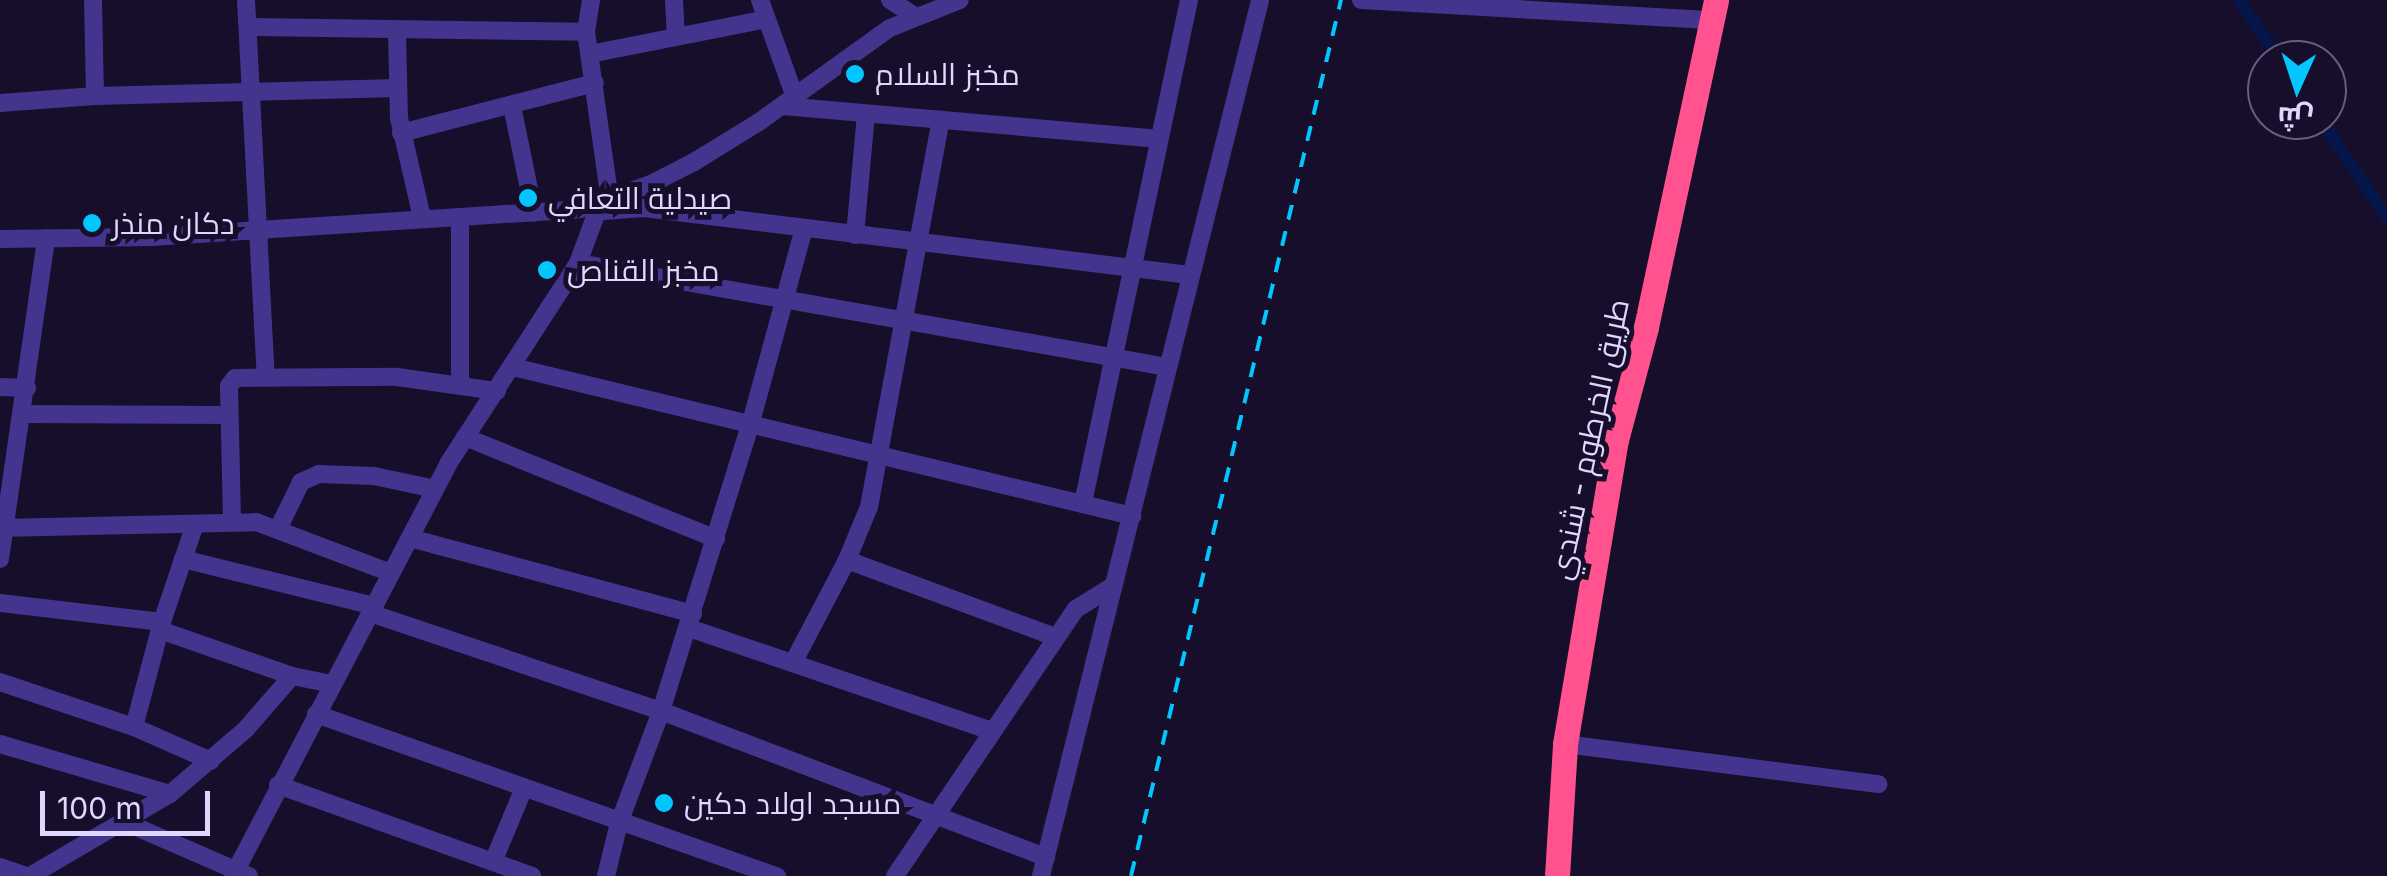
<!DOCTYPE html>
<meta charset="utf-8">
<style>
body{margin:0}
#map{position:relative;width:2387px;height:876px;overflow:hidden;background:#160e2a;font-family:Inter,Cairo,sans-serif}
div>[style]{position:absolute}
.canal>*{height:12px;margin:-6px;padding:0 6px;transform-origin:6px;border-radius:6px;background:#05164b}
.minor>*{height:18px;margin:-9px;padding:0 9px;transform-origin:9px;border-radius:9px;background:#43348d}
.highway>*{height:25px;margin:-12.5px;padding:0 12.5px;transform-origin:12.5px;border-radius:12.5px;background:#ff528e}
.rail>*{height:4px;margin-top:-2px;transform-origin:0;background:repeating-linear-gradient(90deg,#03c5ff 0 15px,transparent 0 27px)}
.dots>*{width:28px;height:28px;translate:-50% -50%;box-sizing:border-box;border:5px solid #160e2a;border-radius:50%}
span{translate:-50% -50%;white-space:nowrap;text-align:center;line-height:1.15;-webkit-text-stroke:10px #160e2a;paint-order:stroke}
.poi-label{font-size:30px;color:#e0d7ff}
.left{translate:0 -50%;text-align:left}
.street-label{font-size:30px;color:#e0d7ff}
.north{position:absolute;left:2247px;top:40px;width:100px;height:100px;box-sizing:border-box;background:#160e2a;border:2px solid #675e7f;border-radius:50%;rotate:183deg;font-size:28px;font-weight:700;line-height:40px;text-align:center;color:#e0d7ff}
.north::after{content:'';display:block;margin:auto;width:35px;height:45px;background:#03c5ff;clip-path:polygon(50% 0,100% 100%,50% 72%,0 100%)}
.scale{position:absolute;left:40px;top:791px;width:170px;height:45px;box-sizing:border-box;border:5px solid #e0d7ff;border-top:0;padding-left:12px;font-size:30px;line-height:35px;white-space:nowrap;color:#e0d7ff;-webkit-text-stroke:8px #160e2a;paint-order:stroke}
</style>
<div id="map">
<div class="canal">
<i style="left:2239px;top:0;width:73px;rotate:55.7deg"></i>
<i style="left:2321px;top:120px;width:118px;rotate:56deg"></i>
</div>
<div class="minor">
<i style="left:93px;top:0;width:96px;rotate:88.8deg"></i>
<i style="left:246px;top:0;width:378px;rotate:87deg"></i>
<i style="left:591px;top:0;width:32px;rotate:99deg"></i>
<i style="left:586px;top:32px;width:171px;rotate:81.9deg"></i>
<i style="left:674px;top:0;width:36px;rotate:87deg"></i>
<i style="left:760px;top:0;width:103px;rotate:70.2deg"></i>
<i style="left:890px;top:0;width:30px;rotate:33deg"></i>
<i style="left:1361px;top:0;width:352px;rotate:3.3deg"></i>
<i style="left:248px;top:27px;width:338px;rotate:0.8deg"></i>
<i style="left:397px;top:31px;width:87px;rotate:88.7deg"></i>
<i style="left:399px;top:118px;width:103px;rotate:77deg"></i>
<i style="left:590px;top:54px;width:179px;rotate:-11.2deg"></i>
<i style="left:0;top:103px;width:95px;rotate:-4.2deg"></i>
<i style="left:95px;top:96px;width:303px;rotate:-1.5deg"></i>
<i style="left:512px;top:106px;width:109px;rotate:78.4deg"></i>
<i style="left:783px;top:106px;width:375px;rotate:5deg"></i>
<i style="left:401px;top:133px;width:200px;rotate:-14.5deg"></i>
<i style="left:603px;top:211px;width:41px;rotate:-4.2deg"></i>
<i style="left:644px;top:208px;width:550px;rotate:7deg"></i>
<i style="left:460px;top:217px;width:166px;rotate:90deg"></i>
<i style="left:855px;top:235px;width:121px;rotate:-84.8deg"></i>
<i style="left:0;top:239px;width:151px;rotate:-0.8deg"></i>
<i style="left:151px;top:237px;width:430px;rotate:-3.7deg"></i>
<i style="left:580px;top:209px;width:75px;rotate:-19.4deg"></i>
<i style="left:651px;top:184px;width:48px;rotate:-27.1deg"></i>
<i style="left:694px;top:162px;width:76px;rotate:-31.6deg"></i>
<i style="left:759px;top:122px;width:161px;rotate:-35.7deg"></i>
<i style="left:890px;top:28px;width:75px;rotate:-21.8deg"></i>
<i style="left:578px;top:263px;width:599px;rotate:10deg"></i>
<i style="left:513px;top:367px;width:637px;rotate:13.53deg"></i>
<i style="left:0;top:387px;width:27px;rotate:2deg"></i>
<i style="left:24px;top:414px;width:204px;rotate:0.3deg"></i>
<i style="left:465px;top:437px;width:271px;rotate:22.1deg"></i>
<i style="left:1083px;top:503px;width:514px;rotate:-78.1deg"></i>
<i style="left:232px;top:520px;width:134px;rotate:-91.3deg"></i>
<i style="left:229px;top:386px;width:10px;rotate:-53deg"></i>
<i style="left:235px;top:378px;width:162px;rotate:-0.4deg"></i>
<i style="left:397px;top:377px;width:101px;rotate:8deg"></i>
<i style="left:279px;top:527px;width:50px;rotate:-63.9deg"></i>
<i style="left:301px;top:482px;width:20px;rotate:-24deg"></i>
<i style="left:319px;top:474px;width:55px;rotate:2.1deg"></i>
<i style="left:374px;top:476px;width:62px;rotate:12deg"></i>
<i style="left:0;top:528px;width:256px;rotate:-1.3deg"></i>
<i style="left:256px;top:522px;width:144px;rotate:20.7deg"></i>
<i style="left:410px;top:538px;width:293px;rotate:15deg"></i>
<i style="left:0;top:559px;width:324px;rotate:-81.8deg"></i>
<i style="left:183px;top:559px;width:197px;rotate:13.8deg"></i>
<i style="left:847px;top:560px;width:222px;rotate:20.3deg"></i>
<i style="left:0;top:603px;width:163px;rotate:6.7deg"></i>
<i style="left:370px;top:613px;width:307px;rotate:18.6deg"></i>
<i style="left:661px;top:711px;width:412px;rotate:20.8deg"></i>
<i style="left:689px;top:628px;width:320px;rotate:18.8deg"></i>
<i style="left:160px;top:630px;width:140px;rotate:19.2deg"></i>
<i style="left:292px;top:676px;width:41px;rotate:11.3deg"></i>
<i style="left:793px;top:663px;width:116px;rotate:-62.3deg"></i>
<i style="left:847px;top:560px;width:57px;rotate:-67.5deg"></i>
<i style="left:869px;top:507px;width:394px;rotate:-79.5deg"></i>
<i style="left:0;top:682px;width:141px;rotate:18.6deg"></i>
<i style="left:134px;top:727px;width:84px;rotate:23.8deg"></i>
<i style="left:316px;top:714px;width:489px;rotate:19.4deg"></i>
<i style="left:134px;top:727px;width:109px;rotate:-75.1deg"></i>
<i style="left:162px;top:622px;width:103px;rotate:-71.4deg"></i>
<i style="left:0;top:744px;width:177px;rotate:16.4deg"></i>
<i style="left:1565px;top:744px;width:316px;rotate:7.3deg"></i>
<i style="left:278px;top:785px;width:270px;rotate:19.7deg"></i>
<i style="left:127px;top:823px;width:133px;rotate:23.5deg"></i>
<i style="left:493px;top:862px;width:80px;rotate:-67.3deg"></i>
<i style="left:0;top:867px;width:28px;rotate:19deg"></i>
<i style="left:30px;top:876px;width:162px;rotate:-30.4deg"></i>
<i style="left:170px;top:794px;width:100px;rotate:-40.5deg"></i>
<i style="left:246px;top:729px;width:70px;rotate:-49deg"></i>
<i style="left:233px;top:876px;width:465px;rotate:-62.4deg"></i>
<i style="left:448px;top:464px;width:239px;rotate:-57.1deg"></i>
<i style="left:578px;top:263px;width:63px;rotate:-69.6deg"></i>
<i style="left:606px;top:876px;width:55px;rotate:-76.2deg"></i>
<i style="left:619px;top:823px;width:120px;rotate:-69.4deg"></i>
<i style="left:661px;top:711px;width:303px;rotate:-72.7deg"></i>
<i style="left:751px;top:422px;width:201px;rotate:-74.7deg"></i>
<i style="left:895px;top:876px;width:323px;rotate:-55.9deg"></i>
<i style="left:1076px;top:609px;width:44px;rotate:-31.9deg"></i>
<i style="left:1041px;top:876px;width:903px;rotate:-75.96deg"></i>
</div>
<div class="highway">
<i style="left:1557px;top:876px;width:132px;rotate:-86.5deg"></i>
<i style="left:1565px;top:744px;width:308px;rotate:-80.5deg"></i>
<i style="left:1616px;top:440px;width:117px;rotate:-75.1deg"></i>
<i style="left:1646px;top:327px;width:334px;rotate:-77.9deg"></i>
</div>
<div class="rail">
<i style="left:1131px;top:876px;width:901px;rotate:-76.52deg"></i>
</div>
<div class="dots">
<i style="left:855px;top:74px;background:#03c5ff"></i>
<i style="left:528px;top:198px;background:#03c5ff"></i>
<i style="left:92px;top:223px;background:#03c5ff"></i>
<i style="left:547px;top:270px;background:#03c5ff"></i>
<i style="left:664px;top:803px;background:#03c5ff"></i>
</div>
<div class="poi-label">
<span class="left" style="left:875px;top:74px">مخبز السلام</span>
<span class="left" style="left:548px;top:198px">صيدلية التعافي</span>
<span class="left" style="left:112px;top:223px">دكان منذر</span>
<span class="left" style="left:567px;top:270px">مخبز القناص</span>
<span class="left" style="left:684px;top:803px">مسجد اولاد دكين</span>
</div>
<div class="street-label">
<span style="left:1589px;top:439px;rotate:-78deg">طريق الخرطوم - شندي</span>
</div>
<div class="north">ش</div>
<div class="scale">100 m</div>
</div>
